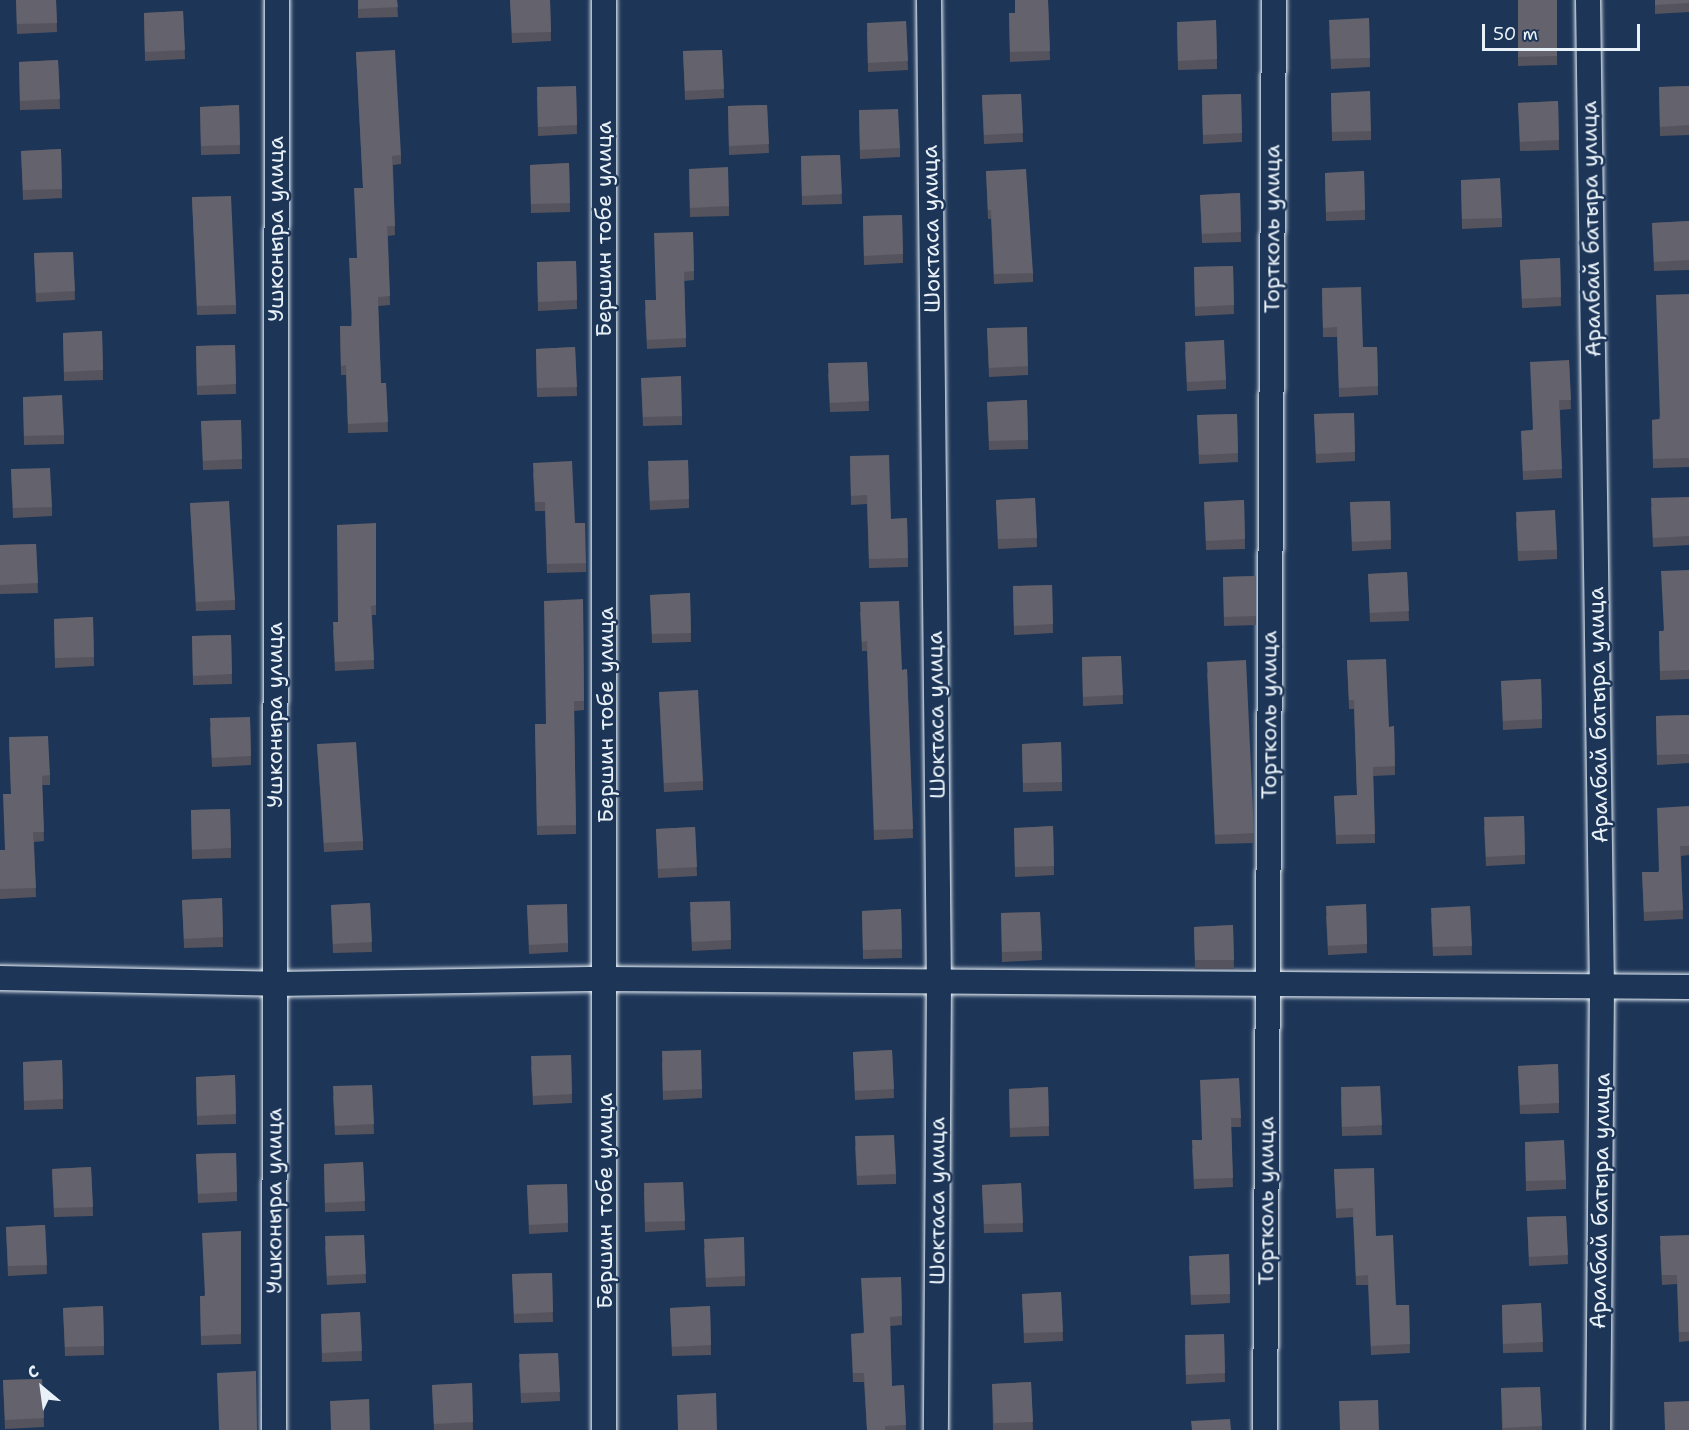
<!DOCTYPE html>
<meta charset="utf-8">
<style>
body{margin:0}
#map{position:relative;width:1689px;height:1430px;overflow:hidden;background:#1d3557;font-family:"Shantell Sans",sans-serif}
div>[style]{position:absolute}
.roads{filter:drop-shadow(0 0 2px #e8f1f8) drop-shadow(0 0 2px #e8f1f8)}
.minor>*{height:24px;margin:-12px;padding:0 12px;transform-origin:12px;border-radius:12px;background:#1d3557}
.wall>*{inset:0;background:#55545e}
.building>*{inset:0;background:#63626d}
span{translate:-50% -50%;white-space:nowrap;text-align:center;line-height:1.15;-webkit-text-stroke:5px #1d3557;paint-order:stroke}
.street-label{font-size:22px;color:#e8f1f8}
.north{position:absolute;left:12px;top:1358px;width:60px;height:60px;-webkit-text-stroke:4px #1d3557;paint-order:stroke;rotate:331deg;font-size:16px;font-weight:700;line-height:24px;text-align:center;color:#e8f1f8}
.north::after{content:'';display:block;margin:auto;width:21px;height:27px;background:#e8f1f8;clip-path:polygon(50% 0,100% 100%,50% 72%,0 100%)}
.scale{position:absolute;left:1482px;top:24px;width:158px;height:27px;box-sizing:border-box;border:3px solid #e8f1f8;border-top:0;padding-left:8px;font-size:18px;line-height:21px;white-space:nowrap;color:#e8f1f8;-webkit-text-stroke:4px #1d3557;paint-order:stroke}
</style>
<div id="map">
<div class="roads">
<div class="minor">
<i style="left:929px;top:0;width:981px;rotate:89.42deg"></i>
<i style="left:939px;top:981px;width:449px;rotate:90.4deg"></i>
<i style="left:1588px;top:0;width:987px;rotate:89.19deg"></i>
<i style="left:1602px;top:987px;width:443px;rotate:90.5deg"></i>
<i style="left:0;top:978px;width:275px;rotate:1.2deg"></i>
<i style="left:275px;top:984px;width:331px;rotate:-0.9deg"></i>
<i style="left:606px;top:979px;width:1083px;rotate:0.42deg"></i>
<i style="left:274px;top:1430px;width:1430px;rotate:-89.88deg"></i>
<i style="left:604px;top:1430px;width:1430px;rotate:-90deg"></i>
<i style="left:1265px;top:1430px;width:1430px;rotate:-89.64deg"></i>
</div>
</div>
<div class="wall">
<i style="clip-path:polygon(16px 0,56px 0,57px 32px,17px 34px)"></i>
<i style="clip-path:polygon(358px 0,397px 0,398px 17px,358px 18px)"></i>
<i style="clip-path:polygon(510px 0,550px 0,551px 41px,512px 43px)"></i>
<i style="clip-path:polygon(1048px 0,1050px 60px,1010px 62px,1009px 13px,1015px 13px)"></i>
<i style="clip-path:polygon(1518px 0,1557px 0,1557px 65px,1518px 66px)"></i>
<i style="clip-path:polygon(1655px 0,1689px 0,1689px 12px,1655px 14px)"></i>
<i style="clip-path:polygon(183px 11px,185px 59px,145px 61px,144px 13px)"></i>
<i style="clip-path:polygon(1369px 18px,1370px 67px,1331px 69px,1329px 29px)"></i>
<i style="clip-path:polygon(1216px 20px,1217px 69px,1178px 70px,1177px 31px)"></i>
<i style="clip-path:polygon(906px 21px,908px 70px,868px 72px,867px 32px)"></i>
<i style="clip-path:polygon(722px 50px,724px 98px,685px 100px,683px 51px)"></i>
<i style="clip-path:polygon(356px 52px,401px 155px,401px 164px,393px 165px,395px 235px,388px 236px,390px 305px,378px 306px,381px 383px,386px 383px,388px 432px,348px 433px,346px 375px,341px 375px,340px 326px,351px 326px,363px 188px)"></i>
<i style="clip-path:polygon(58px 60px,60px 109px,20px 110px,19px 62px)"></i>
<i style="clip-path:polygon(576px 86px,577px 134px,538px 136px,537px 96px)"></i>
<i style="clip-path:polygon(1689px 86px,1689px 135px,1660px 136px,1659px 87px)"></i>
<i style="clip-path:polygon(1331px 93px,1371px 131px,1371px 140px,1332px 141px)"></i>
<i style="clip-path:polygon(1021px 94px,1023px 142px,984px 144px,982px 95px)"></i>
<i style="clip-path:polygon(1241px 94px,1242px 142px,1203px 144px,1202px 95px)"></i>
<i style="clip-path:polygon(1558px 101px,1559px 150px,1520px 151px,1518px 103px)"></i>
<i style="clip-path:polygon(239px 105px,240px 154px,201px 155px,200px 107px)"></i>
<i style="clip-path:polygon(767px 105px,769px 153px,729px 155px,728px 106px)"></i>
<i style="clip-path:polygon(859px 110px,900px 148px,900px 157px,860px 159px)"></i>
<i style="clip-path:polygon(61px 149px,62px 198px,23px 200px,21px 151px)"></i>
<i style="clip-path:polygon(840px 155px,842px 204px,802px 205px,801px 156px)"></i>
<i style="clip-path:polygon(569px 163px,570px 212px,531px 213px,530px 165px)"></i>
<i style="clip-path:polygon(689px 169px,729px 206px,729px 216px,690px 217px)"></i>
<i style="clip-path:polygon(986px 171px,1033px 273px,1033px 282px,994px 284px,991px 219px,988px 219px)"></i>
<i style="clip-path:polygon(1364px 171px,1365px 220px,1326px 221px,1325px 173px)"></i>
<i style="clip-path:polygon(1461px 180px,1502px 218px,1502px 227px,1462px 229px)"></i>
<i style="clip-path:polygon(1240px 193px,1241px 242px,1202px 243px,1200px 195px)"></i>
<i style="clip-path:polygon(192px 197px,236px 305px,236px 314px,197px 315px)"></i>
<i style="clip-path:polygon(902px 215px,903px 263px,864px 265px,863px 216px)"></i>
<i style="clip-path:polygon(1689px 221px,1689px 270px,1654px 271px,1652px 223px)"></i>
<i style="clip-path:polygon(693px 232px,694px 280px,684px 281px,686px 347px,647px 349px,645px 310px,656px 300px)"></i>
<i style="clip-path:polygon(73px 252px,75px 300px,36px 302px,34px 253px)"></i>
<i style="clip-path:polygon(1560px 258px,1561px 306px,1522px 308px,1520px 260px)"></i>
<i style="clip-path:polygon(576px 261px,577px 309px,538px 311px,537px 262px)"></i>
<i style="clip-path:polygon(1233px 266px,1234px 314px,1195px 316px,1194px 267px)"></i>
<i style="clip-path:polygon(1322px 288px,1363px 347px,1377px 347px,1378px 395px,1339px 397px,1337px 337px,1323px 337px)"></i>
<i style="clip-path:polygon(1689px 294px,1689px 467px,1653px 468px,1652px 420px,1659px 419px)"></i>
<i style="clip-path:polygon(987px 328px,1028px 366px,1028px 375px,989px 377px)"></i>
<i style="clip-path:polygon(102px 331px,103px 380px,64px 381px,63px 333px)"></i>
<i style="clip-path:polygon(235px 345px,236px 394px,197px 395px,196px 346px)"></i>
<i style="clip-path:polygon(575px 347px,577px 396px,537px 397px,536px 349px)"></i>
<i style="clip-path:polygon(1185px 351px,1226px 380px,1226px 389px,1187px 391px)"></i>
<i style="clip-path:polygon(1569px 360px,1571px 409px,1560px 410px,1562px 478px,1523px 480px,1521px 431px,1532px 430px)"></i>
<i style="clip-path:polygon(867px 362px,869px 411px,830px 412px,828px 373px)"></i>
<i style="clip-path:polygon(641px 378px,682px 416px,682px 425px,643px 426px)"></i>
<i style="clip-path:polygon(23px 397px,64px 435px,64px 444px,24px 445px)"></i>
<i style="clip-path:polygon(1027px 400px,1028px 449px,989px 450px,987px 402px)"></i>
<i style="clip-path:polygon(1354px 413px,1355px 461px,1316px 463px,1314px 414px)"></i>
<i style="clip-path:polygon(1237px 414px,1238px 462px,1199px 464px,1197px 415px)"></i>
<i style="clip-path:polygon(241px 420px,242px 469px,203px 470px,201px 421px)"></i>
<i style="clip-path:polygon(850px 456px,891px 519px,907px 518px,908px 567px,869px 568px,867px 504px,851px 505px)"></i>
<i style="clip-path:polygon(688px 460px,689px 508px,650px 510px,648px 471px)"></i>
<i style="clip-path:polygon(11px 469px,52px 507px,52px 516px,13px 518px)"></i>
<i style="clip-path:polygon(533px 472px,586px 563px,586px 572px,547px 573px,545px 511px,535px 511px)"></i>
<i style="clip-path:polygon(1689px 497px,1689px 545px,1653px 547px,1651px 507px)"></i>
<i style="clip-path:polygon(1035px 498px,1037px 547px,998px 549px,996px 500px)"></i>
<i style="clip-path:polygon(1244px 500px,1245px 549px,1206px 550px,1204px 502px)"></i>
<i style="clip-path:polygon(1390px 501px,1391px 549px,1352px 551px,1350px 502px)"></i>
<i style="clip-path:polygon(190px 503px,235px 600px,235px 610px,196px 611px)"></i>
<i style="clip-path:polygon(1516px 521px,1557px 550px,1557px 559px,1518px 561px)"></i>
<i style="clip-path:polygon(376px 523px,376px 615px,372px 615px,374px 669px,335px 671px,333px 631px,338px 622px)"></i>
<i style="clip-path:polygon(36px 544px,38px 593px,0 594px,0 545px)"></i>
<i style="clip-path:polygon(1689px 570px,1689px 679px,1660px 680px,1659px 631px,1663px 631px)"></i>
<i style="clip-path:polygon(1407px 572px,1409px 621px,1370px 622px,1368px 574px)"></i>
<i style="clip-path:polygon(1256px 576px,1256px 625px,1224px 626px,1223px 577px)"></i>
<i style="clip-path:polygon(1052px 585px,1053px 633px,1014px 635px,1013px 586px)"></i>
<i style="clip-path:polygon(690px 593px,691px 642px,652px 643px,650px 595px)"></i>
<i style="clip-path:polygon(583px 599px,584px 710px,574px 711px,576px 834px,537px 835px,535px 724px,546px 724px)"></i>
<i style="clip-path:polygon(860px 611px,902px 670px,907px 669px,913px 838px,874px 840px,867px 651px,862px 651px)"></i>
<i style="clip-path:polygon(93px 617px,94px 666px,55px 668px,54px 619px)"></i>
<i style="clip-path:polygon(231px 635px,232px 684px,193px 685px,192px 636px)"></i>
<i style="clip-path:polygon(1121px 656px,1123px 704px,1083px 706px,1082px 657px)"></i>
<i style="clip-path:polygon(1347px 660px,1389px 727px,1394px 726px,1395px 775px,1373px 776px,1375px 843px,1336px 844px,1334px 796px,1357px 795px,1354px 709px,1349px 709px)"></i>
<i style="clip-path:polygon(1207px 671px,1254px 833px,1254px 843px,1215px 844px)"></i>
<i style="clip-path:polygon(1541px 679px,1542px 728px,1503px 730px,1501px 681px)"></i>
<i style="clip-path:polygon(659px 692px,703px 781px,703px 790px,664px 792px)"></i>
<i style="clip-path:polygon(1689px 715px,1689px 763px,1657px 765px,1656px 716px)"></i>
<i style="clip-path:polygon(250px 717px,251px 765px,212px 767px,210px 727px)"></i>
<i style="clip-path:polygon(9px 737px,50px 775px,50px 785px,42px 785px,44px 841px,34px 842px,36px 897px,0 899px,0 850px,5px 850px,11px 794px)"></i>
<i style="clip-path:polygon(1061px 742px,1062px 791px,1023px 792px,1022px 744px)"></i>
<i style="clip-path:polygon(317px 744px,363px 841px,363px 850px,324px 852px)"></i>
<i style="clip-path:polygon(1689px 806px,1689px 855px,1681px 856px,1683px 919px,1644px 921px,1642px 872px,1658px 872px)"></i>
<i style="clip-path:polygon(230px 809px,231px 858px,192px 859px,191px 810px)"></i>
<i style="clip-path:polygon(1524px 816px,1525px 864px,1486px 866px,1484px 826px)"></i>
<i style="clip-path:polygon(1053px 826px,1054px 875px,1015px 877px,1014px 828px)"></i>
<i style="clip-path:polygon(695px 827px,697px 876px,658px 878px,656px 829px)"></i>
<i style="clip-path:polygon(222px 898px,223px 947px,184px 948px,182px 900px)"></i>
<i style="clip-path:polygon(730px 901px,731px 949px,692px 951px,690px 912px)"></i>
<i style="clip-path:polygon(370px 903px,372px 952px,333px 953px,331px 905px)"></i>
<i style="clip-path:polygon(1366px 904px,1367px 953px,1328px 955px,1326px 916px)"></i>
<i style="clip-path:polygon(527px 905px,568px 943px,568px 952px,529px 954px)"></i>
<i style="clip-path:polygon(1470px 906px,1472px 955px,1433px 956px,1431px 917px)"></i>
<i style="clip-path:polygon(901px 909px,902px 958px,863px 959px,862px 911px)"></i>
<i style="clip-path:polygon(1040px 912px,1042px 960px,1002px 962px,1001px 913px)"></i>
<i style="clip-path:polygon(1233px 925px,1234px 969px,1195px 969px,1194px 927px)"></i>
<i style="clip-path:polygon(892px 1050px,894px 1098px,855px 1100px,853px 1052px)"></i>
<i style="clip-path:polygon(571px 1055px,572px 1103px,533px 1105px,531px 1066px)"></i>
<i style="clip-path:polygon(62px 1060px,63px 1109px,24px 1110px,23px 1062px)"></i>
<i style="clip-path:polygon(662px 1061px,702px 1089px,702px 1098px,663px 1100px)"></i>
<i style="clip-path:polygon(1558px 1064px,1559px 1113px,1520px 1114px,1518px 1066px)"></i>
<i style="clip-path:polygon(235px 1075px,236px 1124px,197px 1125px,196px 1077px)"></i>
<i style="clip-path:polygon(1239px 1078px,1241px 1127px,1231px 1127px,1233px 1187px,1194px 1189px,1192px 1149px,1202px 1140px)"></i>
<i style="clip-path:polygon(372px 1085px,374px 1134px,335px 1135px,333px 1096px)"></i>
<i style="clip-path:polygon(1380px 1086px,1382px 1135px,1342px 1136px,1341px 1097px)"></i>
<i style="clip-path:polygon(1048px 1087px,1049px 1136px,1010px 1137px,1009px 1089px)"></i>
<i style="clip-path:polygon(1525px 1142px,1566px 1180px,1566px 1189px,1526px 1191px)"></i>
<i style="clip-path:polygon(855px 1146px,896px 1174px,896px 1184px,857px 1185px)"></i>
<i style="clip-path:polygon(236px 1153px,237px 1201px,198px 1203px,196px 1154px)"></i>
<i style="clip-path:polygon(363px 1162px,365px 1211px,325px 1212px,324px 1164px)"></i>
<i style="clip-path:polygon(91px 1167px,93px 1216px,54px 1217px,52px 1169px)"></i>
<i style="clip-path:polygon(1334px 1169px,1376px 1236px,1396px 1305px,1409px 1305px,1410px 1353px,1371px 1355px,1368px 1285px,1356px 1285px,1353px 1217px,1336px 1218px)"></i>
<i style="clip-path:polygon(683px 1182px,685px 1230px,645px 1232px,644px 1192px)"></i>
<i style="clip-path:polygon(1021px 1183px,1023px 1232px,984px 1233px,982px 1185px)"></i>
<i style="clip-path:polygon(567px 1184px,568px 1232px,529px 1234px,527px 1185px)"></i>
<i style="clip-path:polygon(1566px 1216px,1568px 1264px,1529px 1266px,1527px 1217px)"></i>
<i style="clip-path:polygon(45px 1225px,47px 1274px,8px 1276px,6px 1227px)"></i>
<i style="clip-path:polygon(241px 1231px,241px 1344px,201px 1345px,200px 1296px,204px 1296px)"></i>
<i style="clip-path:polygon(364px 1235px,366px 1283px,327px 1285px,325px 1246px)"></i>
<i style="clip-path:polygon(1689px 1235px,1689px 1341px,1679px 1342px,1677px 1284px,1662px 1285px,1660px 1245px)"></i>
<i style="clip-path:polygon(704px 1248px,745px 1276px,745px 1286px,706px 1287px)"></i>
<i style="clip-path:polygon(1229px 1254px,1230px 1303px,1191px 1305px,1189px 1265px)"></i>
<i style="clip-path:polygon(552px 1273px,553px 1322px,514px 1323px,512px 1274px)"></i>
<i style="clip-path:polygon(901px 1277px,902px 1325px,890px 1326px,892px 1386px,904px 1385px,906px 1430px,867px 1430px,864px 1382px,853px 1382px,851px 1334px,863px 1333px)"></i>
<i style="clip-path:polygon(1061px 1292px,1063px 1341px,1024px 1343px,1022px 1294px)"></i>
<i style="clip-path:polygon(1541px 1303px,1543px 1352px,1503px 1353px,1502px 1305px)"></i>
<i style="clip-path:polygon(103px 1306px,104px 1355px,65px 1356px,63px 1308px)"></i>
<i style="clip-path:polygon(710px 1306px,711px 1355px,672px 1356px,670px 1308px)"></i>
<i style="clip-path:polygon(360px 1312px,362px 1361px,322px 1362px,321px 1314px)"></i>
<i style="clip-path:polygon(1224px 1334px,1225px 1382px,1186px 1384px,1185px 1344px)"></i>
<i style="clip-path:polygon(558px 1353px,560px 1401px,521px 1403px,519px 1363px)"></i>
<i style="clip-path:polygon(42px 1379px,44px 1427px,5px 1429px,3px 1380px)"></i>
<i style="clip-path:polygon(1031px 1382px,1033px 1430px,993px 1430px,992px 1384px)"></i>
<i style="clip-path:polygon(472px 1383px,473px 1430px,434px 1430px,432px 1385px)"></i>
<i style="clip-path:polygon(1540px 1387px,1542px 1430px,1502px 1430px,1501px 1388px)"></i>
</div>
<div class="building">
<i style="clip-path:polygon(16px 0,56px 0,57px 23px,17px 24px)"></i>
<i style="clip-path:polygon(358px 0,397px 0,398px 7px,358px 9px)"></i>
<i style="clip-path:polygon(510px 0,550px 0,551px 32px,512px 33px)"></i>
<i style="clip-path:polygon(1015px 0,1048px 0,1050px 51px,1010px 52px,1009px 13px,1015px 13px)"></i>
<i style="clip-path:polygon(1518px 0,1557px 0,1557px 56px,1518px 57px)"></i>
<i style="clip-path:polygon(1655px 0,1689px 0,1689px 3px,1655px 5px)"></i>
<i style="clip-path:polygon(183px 11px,185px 50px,145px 52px,144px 13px)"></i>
<i style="clip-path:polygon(1369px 18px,1370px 58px,1331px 59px,1329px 20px)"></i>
<i style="clip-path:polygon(1216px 20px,1217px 59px,1178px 61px,1177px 22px)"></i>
<i style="clip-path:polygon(906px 21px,908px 61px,868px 63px,867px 23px)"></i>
<i style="clip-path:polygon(395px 50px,401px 155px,392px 156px,395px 226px,387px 226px,390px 296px,378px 297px,381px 383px,386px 383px,388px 422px,348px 424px,346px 365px,341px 366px,340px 326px,352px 326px,349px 258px,357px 258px,354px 188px,363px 188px,356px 52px)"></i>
<i style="clip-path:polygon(722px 50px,724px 89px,685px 91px,683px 51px)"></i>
<i style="clip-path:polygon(58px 60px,60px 99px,20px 101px,19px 62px)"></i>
<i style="clip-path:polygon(576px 86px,577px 125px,538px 127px,537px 87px)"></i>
<i style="clip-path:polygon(1689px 86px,1689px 125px,1660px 127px,1659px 87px)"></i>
<i style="clip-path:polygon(1370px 91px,1371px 131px,1332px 132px,1331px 93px)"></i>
<i style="clip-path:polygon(1021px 94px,1023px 133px,984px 135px,982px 95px)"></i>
<i style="clip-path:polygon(1241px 94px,1242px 133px,1203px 135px,1202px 95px)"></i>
<i style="clip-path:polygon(1558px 101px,1559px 140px,1520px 142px,1518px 103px)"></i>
<i style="clip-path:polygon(239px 105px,240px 145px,201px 146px,200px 107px)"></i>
<i style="clip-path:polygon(767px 105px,769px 144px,729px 146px,728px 106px)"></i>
<i style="clip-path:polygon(898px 109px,900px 148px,860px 150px,859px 110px)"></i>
<i style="clip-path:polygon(61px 149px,62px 189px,23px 190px,21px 151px)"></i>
<i style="clip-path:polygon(840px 155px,842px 194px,802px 196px,801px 156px)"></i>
<i style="clip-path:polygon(569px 163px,570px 203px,531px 204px,530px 165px)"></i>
<i style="clip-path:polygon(728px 167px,729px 206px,690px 208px,689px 169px)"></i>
<i style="clip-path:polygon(1026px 169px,1033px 273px,994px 274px,991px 210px,988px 210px,986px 171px)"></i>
<i style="clip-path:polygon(1364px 171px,1365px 210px,1326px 212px,1325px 173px)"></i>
<i style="clip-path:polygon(1500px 178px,1502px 218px,1462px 219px,1461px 180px)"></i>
<i style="clip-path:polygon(1240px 193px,1241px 232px,1202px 234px,1200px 195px)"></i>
<i style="clip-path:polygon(231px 196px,236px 305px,197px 306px,192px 197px)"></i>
<i style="clip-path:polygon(902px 215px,903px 254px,864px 256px,863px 216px)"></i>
<i style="clip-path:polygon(1689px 221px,1689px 260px,1654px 262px,1652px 223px)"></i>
<i style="clip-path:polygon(693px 232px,694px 271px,684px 272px,686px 338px,647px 340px,645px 300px,656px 300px,654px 233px)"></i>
<i style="clip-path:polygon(73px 252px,75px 291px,36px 293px,34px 253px)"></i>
<i style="clip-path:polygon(1560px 258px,1561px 297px,1522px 299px,1520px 260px)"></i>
<i style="clip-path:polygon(576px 261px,577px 300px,538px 302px,537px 262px)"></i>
<i style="clip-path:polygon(1233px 266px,1234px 305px,1195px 307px,1194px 267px)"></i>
<i style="clip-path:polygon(1361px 287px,1363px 347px,1377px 347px,1378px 386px,1339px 388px,1337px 327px,1323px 328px,1322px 288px)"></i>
<i style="clip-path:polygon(1689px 294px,1689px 458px,1653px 459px,1652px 420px,1660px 419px,1656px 295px)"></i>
<i style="clip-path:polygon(1027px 327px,1028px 366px,989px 368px,987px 328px)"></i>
<i style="clip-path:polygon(102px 331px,103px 370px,64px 372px,63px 333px)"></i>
<i style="clip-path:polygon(1224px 340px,1226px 380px,1187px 382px,1185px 342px)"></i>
<i style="clip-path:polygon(235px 345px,236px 384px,197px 386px,196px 346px)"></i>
<i style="clip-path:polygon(575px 347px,577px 387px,537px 388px,536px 349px)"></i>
<i style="clip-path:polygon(1569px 360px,1571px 400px,1559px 400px,1562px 469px,1523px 471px,1521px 431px,1533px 430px,1530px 362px)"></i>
<i style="clip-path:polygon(867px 362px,869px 401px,830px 403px,828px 363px)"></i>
<i style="clip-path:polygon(681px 376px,682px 416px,643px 417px,641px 378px)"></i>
<i style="clip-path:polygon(62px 395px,64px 435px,24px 436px,23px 397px)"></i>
<i style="clip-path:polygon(1027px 400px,1028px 440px,989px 441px,987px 402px)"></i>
<i style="clip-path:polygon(1354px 413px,1355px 452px,1316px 454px,1314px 414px)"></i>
<i style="clip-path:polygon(1237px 414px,1238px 453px,1199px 455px,1197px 415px)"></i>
<i style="clip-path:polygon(241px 420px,242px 459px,203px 461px,201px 421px)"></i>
<i style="clip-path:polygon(889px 455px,891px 519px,907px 518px,908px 558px,869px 559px,867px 495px,851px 496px,850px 456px)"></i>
<i style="clip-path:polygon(688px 460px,689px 499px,650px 501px,648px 461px)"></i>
<i style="clip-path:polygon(572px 461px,575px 523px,585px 523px,586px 563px,547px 564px,545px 502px,535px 502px,533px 463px)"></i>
<i style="clip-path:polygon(50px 468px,52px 507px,13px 508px,11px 469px)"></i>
<i style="clip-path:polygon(1689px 497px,1689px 536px,1653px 538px,1651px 498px)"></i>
<i style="clip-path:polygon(1035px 498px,1037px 538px,998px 539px,996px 500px)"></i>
<i style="clip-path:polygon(1244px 500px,1245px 539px,1206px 541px,1204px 502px)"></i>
<i style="clip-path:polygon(229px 501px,235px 600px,196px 602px,190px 503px)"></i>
<i style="clip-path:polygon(1390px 501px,1391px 540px,1352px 542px,1350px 502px)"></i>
<i style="clip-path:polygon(1555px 510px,1557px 550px,1518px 551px,1516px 512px)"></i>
<i style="clip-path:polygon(376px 523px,376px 605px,371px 606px,374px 660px,335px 662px,333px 622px,338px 622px,337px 525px)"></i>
<i style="clip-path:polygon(36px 544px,38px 583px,0 585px,0 545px)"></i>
<i style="clip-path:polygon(1689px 570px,1689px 670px,1660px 671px,1659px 631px,1664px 631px,1661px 571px)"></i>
<i style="clip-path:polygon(1407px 572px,1409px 611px,1370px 613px,1368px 574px)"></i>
<i style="clip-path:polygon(1256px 576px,1256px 616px,1224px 617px,1223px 577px)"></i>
<i style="clip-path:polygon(1052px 585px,1053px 624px,1014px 626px,1013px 586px)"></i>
<i style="clip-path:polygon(690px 593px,691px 633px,652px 634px,650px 595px)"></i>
<i style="clip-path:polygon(583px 599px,584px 701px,574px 701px,576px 825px,537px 826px,535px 724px,546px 724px,544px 601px)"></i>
<i style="clip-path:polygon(899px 601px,902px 670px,907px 669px,913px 829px,874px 830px,867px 641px,862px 642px,860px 602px)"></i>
<i style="clip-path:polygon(93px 617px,94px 657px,55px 658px,54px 619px)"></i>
<i style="clip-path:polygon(231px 635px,232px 674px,193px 676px,192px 636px)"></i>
<i style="clip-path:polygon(1121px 656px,1123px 695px,1083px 697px,1082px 657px)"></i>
<i style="clip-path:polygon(1386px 659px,1389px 727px,1394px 726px,1395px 766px,1373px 767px,1375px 834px,1336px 835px,1334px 796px,1357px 795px,1354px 700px,1349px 700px,1347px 660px)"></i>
<i style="clip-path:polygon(1246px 660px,1254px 833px,1215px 835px,1207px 662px)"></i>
<i style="clip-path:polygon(1541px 679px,1542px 719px,1503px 721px,1501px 681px)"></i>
<i style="clip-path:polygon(698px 690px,703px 781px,664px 783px,659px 692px)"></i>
<i style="clip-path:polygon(1689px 715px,1689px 754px,1657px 755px,1656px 716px)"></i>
<i style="clip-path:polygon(250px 717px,251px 756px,212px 758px,210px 718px)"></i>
<i style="clip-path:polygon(48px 736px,50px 775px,42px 776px,44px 832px,33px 832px,36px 888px,0 889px,0 850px,5px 850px,3px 794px,11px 794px,9px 737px)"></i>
<i style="clip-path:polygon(356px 742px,363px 841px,324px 843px,317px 744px)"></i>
<i style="clip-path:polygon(1061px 742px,1062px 782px,1023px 783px,1022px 744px)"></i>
<i style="clip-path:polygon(1689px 806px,1689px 846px,1680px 846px,1683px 910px,1644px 912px,1642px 872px,1659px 872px,1657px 808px)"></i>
<i style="clip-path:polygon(230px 809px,231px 848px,192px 850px,191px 810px)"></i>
<i style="clip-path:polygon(1524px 816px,1525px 855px,1486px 857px,1484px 817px)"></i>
<i style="clip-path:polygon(1053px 826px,1054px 866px,1015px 867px,1014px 828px)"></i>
<i style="clip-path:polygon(695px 827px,697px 867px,658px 869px,656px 829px)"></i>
<i style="clip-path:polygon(222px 898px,223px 937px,184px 939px,182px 900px)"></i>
<i style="clip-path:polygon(730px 901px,731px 940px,692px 942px,690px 902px)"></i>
<i style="clip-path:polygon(370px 903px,372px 942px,333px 944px,331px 905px)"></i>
<i style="clip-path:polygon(567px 904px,568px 943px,529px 945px,527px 905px)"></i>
<i style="clip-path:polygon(1366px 904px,1367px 944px,1328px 946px,1326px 906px)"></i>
<i style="clip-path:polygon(1470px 906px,1472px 946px,1433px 947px,1431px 908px)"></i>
<i style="clip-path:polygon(901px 909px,902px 949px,863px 950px,862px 911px)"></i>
<i style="clip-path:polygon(1040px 912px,1042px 951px,1002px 952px,1001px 913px)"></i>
<i style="clip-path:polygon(1233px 925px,1234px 960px,1195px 960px,1194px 927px)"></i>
<i style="clip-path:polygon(701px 1050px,702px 1089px,663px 1091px,662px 1051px)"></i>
<i style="clip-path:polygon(892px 1050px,894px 1089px,855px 1091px,853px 1052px)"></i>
<i style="clip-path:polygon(571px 1055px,572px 1094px,533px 1096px,531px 1056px)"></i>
<i style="clip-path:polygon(62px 1060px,63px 1099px,24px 1101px,23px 1062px)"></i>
<i style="clip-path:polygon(1558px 1064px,1559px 1103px,1520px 1105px,1518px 1066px)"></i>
<i style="clip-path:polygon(235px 1075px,236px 1114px,197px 1116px,196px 1077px)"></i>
<i style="clip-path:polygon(1239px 1078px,1241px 1118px,1231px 1118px,1233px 1178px,1194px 1179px,1192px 1140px,1202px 1140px,1200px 1080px)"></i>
<i style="clip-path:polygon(372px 1085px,374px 1124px,335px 1126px,333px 1086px)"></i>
<i style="clip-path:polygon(1380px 1086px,1382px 1125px,1342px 1127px,1341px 1087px)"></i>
<i style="clip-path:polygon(1048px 1087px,1049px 1126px,1010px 1128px,1009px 1089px)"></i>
<i style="clip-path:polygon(894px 1135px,896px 1174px,857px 1176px,855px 1136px)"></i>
<i style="clip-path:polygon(1564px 1140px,1566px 1180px,1526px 1181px,1525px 1142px)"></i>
<i style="clip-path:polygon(236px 1153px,237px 1192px,198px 1194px,196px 1154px)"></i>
<i style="clip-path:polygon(363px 1162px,365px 1201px,325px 1203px,324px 1164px)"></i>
<i style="clip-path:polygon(91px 1167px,93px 1207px,54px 1208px,52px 1169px)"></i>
<i style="clip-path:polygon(1374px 1168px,1376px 1236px,1393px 1235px,1396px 1305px,1409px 1305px,1410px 1344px,1371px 1346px,1368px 1275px,1356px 1276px,1353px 1208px,1336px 1209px,1334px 1169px)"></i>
<i style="clip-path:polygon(683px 1182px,685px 1221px,645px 1222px,644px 1183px)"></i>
<i style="clip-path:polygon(1021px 1183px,1023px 1223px,984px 1224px,982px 1185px)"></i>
<i style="clip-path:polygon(567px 1184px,568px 1223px,529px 1225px,527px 1185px)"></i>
<i style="clip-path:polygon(1566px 1216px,1568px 1255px,1529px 1257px,1527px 1217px)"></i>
<i style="clip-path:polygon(45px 1225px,47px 1265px,8px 1266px,6px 1227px)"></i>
<i style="clip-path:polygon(241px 1231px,241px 1334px,201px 1336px,200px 1296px,205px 1296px,202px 1233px)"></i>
<i style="clip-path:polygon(364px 1235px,366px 1274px,327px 1276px,325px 1236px)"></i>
<i style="clip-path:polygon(1689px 1235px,1689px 1332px,1679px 1332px,1677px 1275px,1662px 1275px,1660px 1236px)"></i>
<i style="clip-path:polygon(744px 1237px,745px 1276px,706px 1278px,704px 1239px)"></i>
<i style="clip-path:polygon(1229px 1254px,1230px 1294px,1191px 1295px,1189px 1256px)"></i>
<i style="clip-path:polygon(552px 1273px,553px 1312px,514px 1314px,512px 1274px)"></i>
<i style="clip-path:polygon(901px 1277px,902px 1316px,890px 1317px,892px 1386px,904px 1385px,906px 1425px,885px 1426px,885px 1430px,867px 1430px,864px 1373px,853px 1373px,851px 1334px,864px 1333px,861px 1278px)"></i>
<i style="clip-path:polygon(1061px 1292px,1063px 1332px,1024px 1333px,1022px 1294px)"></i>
<i style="clip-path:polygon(1541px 1303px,1543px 1342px,1503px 1344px,1502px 1305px)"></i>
<i style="clip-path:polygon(103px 1306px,104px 1346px,65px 1347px,63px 1308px)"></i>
<i style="clip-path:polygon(710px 1306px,711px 1345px,672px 1347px,670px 1308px)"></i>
<i style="clip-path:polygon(360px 1312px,362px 1351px,322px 1353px,321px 1314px)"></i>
<i style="clip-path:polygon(1224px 1334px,1225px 1373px,1186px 1375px,1185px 1335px)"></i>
<i style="clip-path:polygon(558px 1353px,560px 1392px,521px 1393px,519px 1354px)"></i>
<i style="clip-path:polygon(256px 1371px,257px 1430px,219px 1430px,217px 1373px)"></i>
<i style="clip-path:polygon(42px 1379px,44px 1418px,5px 1420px,3px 1380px)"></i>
<i style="clip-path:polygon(1031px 1382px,1033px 1422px,994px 1423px,992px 1384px)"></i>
<i style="clip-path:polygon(472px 1383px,473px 1422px,434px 1424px,432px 1385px)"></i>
<i style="clip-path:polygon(1540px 1387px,1542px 1426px,1503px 1428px,1501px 1388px)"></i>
<i style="clip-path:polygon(716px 1393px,717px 1430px,678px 1430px,677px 1395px)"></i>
<i style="clip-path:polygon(369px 1399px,370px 1430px,331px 1430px,330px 1401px)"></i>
<i style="clip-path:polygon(1378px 1400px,1379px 1430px,1340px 1430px,1339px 1401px)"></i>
<i style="clip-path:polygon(1689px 1401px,1689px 1430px,1665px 1430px,1664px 1402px)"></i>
<i style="clip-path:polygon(1230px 1419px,1231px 1430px,1192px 1430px,1191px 1421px)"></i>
</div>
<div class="street-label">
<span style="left:276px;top:229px;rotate:-90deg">Ушконыра улица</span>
<span style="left:604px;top:229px;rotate:-90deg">Бершин тобе улица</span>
<span style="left:931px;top:229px;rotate:-91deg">Шоктаса улица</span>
<span style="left:1272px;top:229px;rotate:-90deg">Тортколь улица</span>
<span style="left:1591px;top:229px;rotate:-91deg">Аралбай батыра улица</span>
<span style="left:275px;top:715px;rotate:-90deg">Ушконыра улица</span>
<span style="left:606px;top:715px;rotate:-90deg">Бершин тобе улица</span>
<span style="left:936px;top:715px;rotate:-91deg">Шоктаса улица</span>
<span style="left:1269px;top:715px;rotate:-90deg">Тортколь улица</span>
<span style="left:1598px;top:715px;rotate:-91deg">Аралбай батыра улица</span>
<span style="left:274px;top:1201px;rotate:-90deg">Ушконыра улица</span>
<span style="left:605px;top:1201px;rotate:-90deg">Бершин тобе улица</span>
<span style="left:937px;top:1201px;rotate:-90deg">Шоктаса улица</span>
<span style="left:1266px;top:1201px;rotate:-90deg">Тортколь улица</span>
<span style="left:1600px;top:1201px;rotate:-89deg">Аралбай батыра улица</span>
</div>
<div class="north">С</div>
<div class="scale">50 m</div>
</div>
